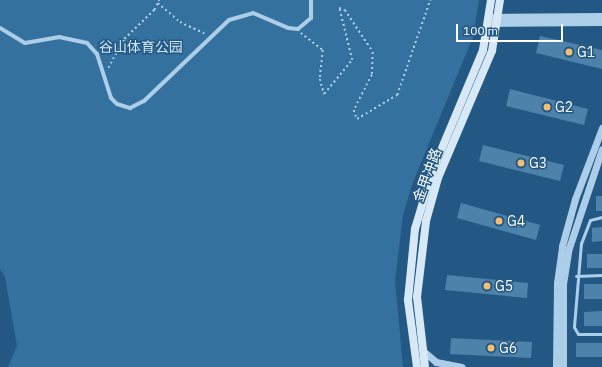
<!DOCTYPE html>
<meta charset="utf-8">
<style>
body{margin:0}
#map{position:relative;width:602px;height:367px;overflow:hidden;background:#245884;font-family:"IBM Plex Sans","Noto Sans SC",sans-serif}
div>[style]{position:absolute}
.green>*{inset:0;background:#35719f}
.building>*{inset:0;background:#4d82ab}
.path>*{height:1.5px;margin-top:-0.75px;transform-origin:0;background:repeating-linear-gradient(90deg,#adcee8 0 2px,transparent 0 5px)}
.service>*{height:3px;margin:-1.5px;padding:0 1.5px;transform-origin:1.5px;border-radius:1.5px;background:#adcee8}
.minor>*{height:4px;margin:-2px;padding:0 2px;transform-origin:2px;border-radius:2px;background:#adcee8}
.tertiary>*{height:7px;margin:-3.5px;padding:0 3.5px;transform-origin:3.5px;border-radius:3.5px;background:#adcee8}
.secondary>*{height:8px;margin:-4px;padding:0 4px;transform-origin:4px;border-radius:4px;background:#d7e8f7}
.dots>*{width:11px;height:11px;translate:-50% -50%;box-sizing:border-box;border:2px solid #245884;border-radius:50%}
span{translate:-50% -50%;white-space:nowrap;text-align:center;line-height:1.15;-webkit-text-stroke:3px #245884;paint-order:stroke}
.park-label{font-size:14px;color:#d1e6f6}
.poi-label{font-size:14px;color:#fff}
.left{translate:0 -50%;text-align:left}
.street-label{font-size:14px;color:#fff}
.scale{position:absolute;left:456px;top:24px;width:107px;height:18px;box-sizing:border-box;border:2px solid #fff;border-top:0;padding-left:5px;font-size:12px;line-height:14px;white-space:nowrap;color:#fff;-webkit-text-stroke:3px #245884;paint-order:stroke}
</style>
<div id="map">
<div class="green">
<i style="clip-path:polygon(0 0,479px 0,473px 37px,413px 182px,403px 215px,395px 281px,403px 367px,8px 367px,17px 346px,5px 277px,0 269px)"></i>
</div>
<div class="building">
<i style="clip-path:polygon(540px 36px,602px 50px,602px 69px,536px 53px)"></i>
<i style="clip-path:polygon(510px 89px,588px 109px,584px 125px,506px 106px)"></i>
<i style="clip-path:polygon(483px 145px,564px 165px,560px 181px,479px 161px)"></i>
<i style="clip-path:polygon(596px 196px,602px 196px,602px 211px,596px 211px)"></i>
<i style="clip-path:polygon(461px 203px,540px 225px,536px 240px,457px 218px)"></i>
<i style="clip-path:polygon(602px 227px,602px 241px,592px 242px,592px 228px)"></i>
<i style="clip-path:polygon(587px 254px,602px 254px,602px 268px,587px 268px)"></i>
<i style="clip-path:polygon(447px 275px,528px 283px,527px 298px,445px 290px)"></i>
<i style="clip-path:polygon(584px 284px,602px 284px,602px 299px,584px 299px)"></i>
<i style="clip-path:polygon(602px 311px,602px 326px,584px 326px,584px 312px)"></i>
<i style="clip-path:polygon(451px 338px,532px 342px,531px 358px,450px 354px)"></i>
<i style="clip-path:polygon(576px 343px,602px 343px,602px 357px,576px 357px)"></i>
</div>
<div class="path">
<i style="left:158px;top:3px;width:29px;rotate:41deg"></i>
<i style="left:180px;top:22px;width:29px;rotate:25deg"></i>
<i style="left:301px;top:33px;width:28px;rotate:38deg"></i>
<i style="left:323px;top:50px;width:29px;rotate:96deg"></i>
<i style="left:320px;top:79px;width:16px;rotate:75deg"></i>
<i style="left:324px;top:94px;width:44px;rotate:-50.5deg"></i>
<i style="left:352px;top:60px;width:54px;rotate:-104deg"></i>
<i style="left:339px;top:8px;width:6px;rotate:18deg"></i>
<i style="left:345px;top:10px;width:50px;rotate:56.3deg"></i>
<i style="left:373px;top:52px;width:23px;rotate:92deg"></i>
<i style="left:372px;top:75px;width:39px;rotate:117deg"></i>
<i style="left:354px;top:110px;width:9px;rotate:72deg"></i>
<i style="left:357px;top:119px;width:47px;rotate:-31deg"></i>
<i style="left:397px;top:95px;width:101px;rotate:-70.8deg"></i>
<i style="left:108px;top:68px;width:33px;rotate:-61deg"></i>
<i style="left:124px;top:39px;width:42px;rotate:-44deg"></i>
<i style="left:154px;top:10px;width:11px;rotate:-63deg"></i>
</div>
<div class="service">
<i style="left:602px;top:217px;width:12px;rotate:166deg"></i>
<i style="left:590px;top:220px;width:25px;rotate:111deg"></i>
<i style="left:581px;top:243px;width:84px;rotate:94.8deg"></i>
<i style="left:574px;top:327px;width:8px;rotate:60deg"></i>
<i style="left:578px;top:334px;width:24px"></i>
<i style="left:576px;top:276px;width:26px;rotate:-2deg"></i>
</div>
<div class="minor">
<i style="left:0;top:28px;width:29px;rotate:31deg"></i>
<i style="left:25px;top:43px;width:35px;rotate:-10deg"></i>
<i style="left:59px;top:37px;width:29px;rotate:12deg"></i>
<i style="left:87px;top:43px;width:15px;rotate:48deg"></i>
<i style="left:97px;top:54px;width:46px;rotate:72.3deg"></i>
<i style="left:111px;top:98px;width:8px;rotate:45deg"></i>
<i style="left:117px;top:104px;width:14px;rotate:17deg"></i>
<i style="left:130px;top:108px;width:16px;rotate:-27deg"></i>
<i style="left:144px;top:101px;width:117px;rotate:-43.6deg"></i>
<i style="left:229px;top:20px;width:25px;rotate:-16deg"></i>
<i style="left:253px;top:13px;width:38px;rotate:23deg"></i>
<i style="left:288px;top:28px;width:10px;rotate:6deg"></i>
<i style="left:298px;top:29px;width:17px;rotate:-40deg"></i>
<i style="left:311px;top:18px;width:18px;rotate:-90deg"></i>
</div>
<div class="tertiary">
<i style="left:492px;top:17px;width:110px;rotate:-0.5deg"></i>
<i style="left:491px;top:23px;width:111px;rotate:-0.5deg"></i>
<i style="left:423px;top:351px;width:17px;rotate:40deg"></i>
<i style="left:436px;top:362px;width:26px;rotate:11deg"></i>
<i style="left:556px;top:367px;width:84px;rotate:-89.3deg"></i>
<i style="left:557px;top:283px;width:37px;rotate:-82deg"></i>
<i style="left:562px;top:246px;width:49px;rotate:-74.5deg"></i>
<i style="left:575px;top:199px;width:76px;rotate:-69.2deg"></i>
<i style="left:563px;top:367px;width:83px;rotate:-90deg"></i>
<i style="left:563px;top:284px;width:36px;rotate:-81deg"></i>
<i style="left:569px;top:248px;width:104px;rotate:-71.6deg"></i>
</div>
<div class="secondary">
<i style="left:417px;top:367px;width:68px;rotate:-97.7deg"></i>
<i style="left:408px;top:300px;width:71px;rotate:-84.4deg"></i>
<i style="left:415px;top:229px;width:59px;rotate:-73.4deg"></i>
<i style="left:432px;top:172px;width:132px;rotate:-67.3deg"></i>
<i style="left:483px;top:50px;width:51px;rotate:-80.9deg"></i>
<i style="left:425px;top:367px;width:70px;rotate:-96.5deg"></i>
<i style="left:417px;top:297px;width:77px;rotate:-83.2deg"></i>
<i style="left:426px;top:221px;width:45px;rotate:-74.4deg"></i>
<i style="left:438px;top:178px;width:138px;rotate:-67deg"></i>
<i style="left:492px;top:51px;width:52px;rotate:-81.1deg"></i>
</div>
<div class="dots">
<i style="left:569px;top:52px;background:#f2be71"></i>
<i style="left:547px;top:107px;background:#f2be71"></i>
<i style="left:521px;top:163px;background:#f2be71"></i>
<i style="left:499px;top:221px;background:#f2be71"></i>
<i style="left:487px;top:286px;background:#f2be71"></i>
<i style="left:491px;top:348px;background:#f2be71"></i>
</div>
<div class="park-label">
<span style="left:141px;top:47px">谷山体育公园</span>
</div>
<div class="poi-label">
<span class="left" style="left:577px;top:52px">G1</span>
<span class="left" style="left:555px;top:107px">G2</span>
<span class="left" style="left:529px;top:163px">G3</span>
<span class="left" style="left:507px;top:221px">G4</span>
<span class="left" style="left:495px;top:286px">G5</span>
<span class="left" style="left:499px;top:348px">G6</span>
</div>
<div class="street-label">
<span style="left:427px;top:175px;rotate:-70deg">金甲冲路</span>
</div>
<div class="scale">100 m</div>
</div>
